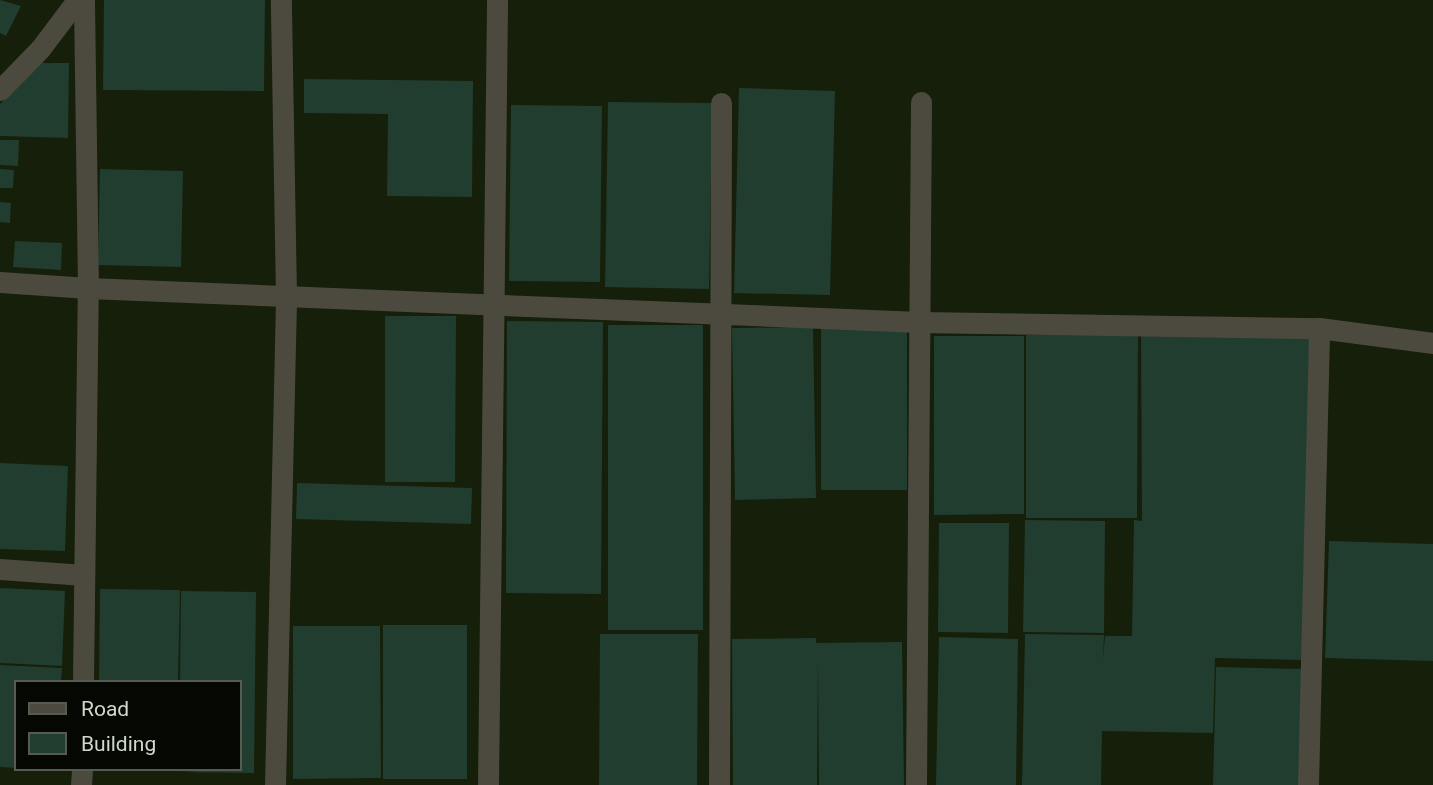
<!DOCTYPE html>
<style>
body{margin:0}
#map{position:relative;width:1433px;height:785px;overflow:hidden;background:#151f09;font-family:Roboto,sans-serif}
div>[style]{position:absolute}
.building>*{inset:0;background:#213d30}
.street>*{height:21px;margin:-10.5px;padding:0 10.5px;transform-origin:10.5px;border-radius:10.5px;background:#4c4a3f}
span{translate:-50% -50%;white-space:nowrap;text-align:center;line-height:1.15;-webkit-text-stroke:5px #040702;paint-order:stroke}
.legend{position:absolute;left:14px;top:680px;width:228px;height:91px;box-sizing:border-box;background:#040702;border:2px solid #565b52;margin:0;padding:9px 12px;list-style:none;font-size:21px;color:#d0d8ca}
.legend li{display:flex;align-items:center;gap:14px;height:35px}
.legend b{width:35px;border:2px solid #565b52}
</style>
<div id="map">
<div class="building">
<i style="clip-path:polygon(0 0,21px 6px,6px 36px,0 33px)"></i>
<i style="clip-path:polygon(104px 0,265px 0,264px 91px,103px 90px)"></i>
<i style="clip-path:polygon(40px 63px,69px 63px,68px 138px,0 136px,0 104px)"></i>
<i style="clip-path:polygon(304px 79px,473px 81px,472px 197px,387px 196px,388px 114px,304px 113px)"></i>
<i style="clip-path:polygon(739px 88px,835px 91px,830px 295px,734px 293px)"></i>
<i style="clip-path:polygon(608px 102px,712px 103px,709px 289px,605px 287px)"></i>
<i style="clip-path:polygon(511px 105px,602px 106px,600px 282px,509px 281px)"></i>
<i style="clip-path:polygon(0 140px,19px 140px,18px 166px,0 165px)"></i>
<i style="clip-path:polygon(0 169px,14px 170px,13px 188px,0 188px)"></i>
<i style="clip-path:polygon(100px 169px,183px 171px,181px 267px,98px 265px)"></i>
<i style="clip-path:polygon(0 202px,11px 203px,10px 223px,0 222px)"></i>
<i style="clip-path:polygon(15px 241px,62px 243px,61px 270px,13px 267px)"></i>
<i style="clip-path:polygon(385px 316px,456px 316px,455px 482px,385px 482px)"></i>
<i style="clip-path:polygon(507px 321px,603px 322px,601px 594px,506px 593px)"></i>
<i style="clip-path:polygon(608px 325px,703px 325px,703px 630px,608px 630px)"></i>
<i style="clip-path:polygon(821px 325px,907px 325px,907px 490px,821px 490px)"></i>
<i style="clip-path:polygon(813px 327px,816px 498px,735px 500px,732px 328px)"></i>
<i style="clip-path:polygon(1141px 331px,1311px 336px,1304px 660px,1215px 658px,1213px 733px,1102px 731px,1101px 785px,1022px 785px,1025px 634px,1104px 635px,1103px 660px,1105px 636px,1132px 636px,1134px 520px,1142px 521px)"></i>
<i style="clip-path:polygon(1026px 335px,1138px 335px,1137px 518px,1026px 518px)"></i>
<i style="clip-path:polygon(934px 336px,1024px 336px,1024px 514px,934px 515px)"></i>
<i style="clip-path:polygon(0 463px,68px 466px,65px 551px,0 549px)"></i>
<i style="clip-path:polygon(297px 483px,472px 488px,471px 524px,296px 519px)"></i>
<i style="clip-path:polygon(1025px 520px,1105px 521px,1104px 633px,1023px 632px)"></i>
<i style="clip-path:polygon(939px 523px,1009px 523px,1008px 633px,938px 632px)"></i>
<i style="clip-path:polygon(1329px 541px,1433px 544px,1433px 661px,1325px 658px)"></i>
<i style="clip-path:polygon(0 588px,65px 591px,62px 666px,0 663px)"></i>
<i style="clip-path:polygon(100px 589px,180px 590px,178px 682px,99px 682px)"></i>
<i style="clip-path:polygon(181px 591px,256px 592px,254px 773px,178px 772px,240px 769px,240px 682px,180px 682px)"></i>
<i style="clip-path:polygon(383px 625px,467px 625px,467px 779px,383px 779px)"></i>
<i style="clip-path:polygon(293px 626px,380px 626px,381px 778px,293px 779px)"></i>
<i style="clip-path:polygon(600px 634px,698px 634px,697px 785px,599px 785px)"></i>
<i style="clip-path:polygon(939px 637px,1018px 639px,1016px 785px,936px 785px)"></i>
<i style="clip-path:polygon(816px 638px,816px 643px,902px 642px,904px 785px,819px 785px,818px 660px,817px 785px,733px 785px,732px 639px)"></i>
<i style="clip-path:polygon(0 665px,62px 668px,61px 682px,16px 682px,16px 768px,0 767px)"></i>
<i style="clip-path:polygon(1216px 667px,1302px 669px,1299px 785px,1213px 785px)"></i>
</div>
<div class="street">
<i style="left:0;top:90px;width:57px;rotate:-45.7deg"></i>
<i style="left:40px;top:49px;width:61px;rotate:-52.9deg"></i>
<i style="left:0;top:282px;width:88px;rotate:3.9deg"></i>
<i style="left:88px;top:288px;width:832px;rotate:2.34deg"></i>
<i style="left:919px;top:322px;width:400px;rotate:0.9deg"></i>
<i style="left:1319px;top:328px;width:115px;rotate:7.5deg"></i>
<i style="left:0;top:569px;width:84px;rotate:4.1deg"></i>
<i style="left:83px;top:682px;width:394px;rotate:-89.3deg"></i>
<i style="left:88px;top:288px;width:288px;rotate:-90.8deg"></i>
<i style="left:81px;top:785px;width:16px;rotate:-86deg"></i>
<i style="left:275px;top:785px;width:489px;rotate:-88.7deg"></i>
<i style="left:286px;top:296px;width:296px;rotate:-91deg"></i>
<i style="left:488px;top:785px;width:785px;rotate:-89.34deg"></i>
<i style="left:719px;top:785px;width:682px;rotate:-89.83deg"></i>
<i style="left:916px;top:785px;width:683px;rotate:-89.58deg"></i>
<i style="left:1308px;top:785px;width:457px;rotate:-88.6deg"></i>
</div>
<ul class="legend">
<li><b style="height:9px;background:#4c4a3f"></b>Road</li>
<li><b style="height:19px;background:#213d30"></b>Building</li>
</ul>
</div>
